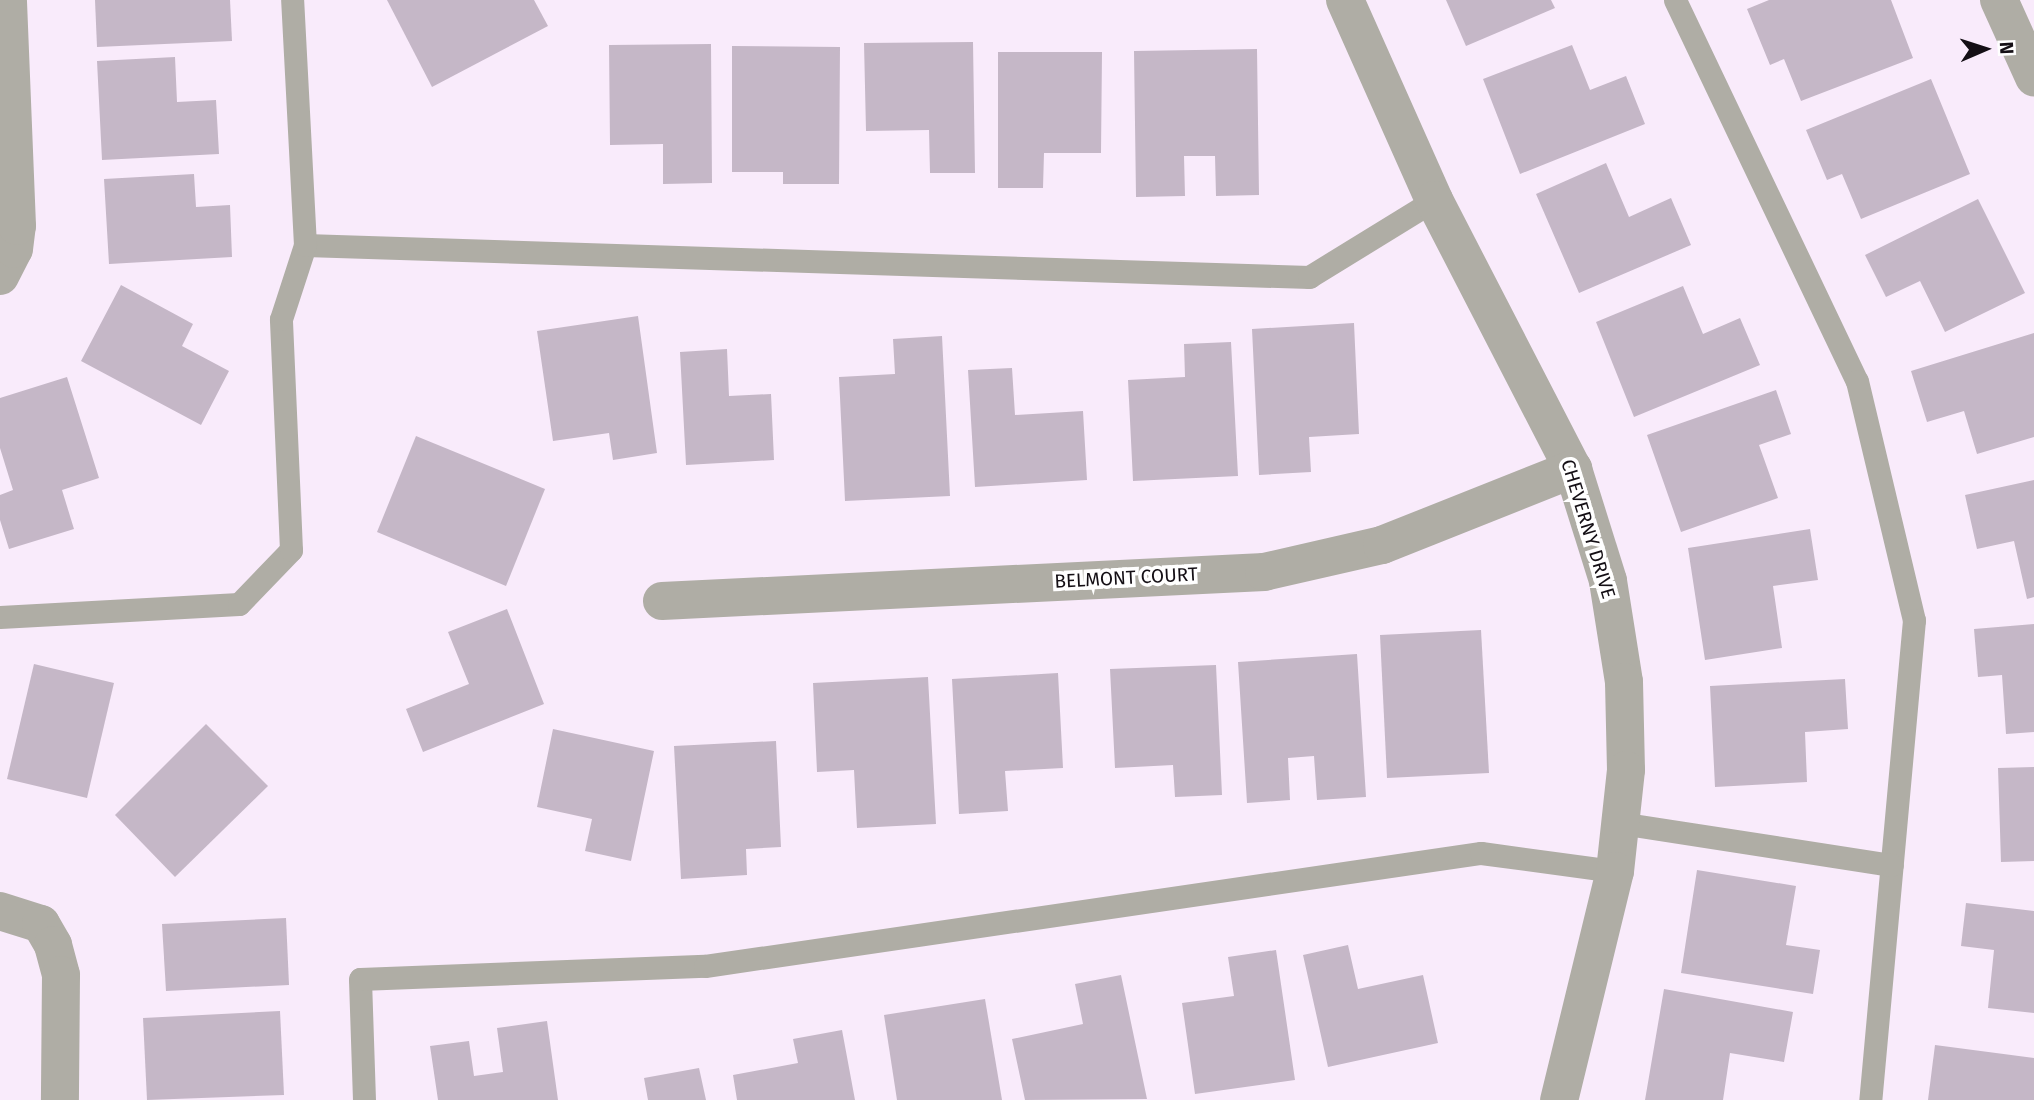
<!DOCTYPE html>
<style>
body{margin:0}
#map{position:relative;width:2034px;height:1100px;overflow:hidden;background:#f9ebfb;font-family:"Fira Sans",sans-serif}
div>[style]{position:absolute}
.building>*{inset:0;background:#c5b7c7}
.service>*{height:23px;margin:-11.5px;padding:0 11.5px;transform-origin:11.5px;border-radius:11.5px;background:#afada5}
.minor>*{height:38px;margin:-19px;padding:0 19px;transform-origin:19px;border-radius:19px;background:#afada5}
span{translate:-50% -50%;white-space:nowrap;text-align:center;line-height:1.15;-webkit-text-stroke:7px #fff;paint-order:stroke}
.street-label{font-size:19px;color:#140f15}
.north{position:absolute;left:1950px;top:14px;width:70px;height:70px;-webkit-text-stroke:5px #fff;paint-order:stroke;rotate:87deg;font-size:19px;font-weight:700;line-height:28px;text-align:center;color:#140f15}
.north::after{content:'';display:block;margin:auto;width:24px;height:32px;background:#140f15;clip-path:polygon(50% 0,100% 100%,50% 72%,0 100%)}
</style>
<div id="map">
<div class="building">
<i style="clip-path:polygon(95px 0,230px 0,232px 41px,97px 47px)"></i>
<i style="clip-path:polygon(387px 0,534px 0,548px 26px,432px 87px)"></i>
<i style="clip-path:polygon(1446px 0,1551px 0,1555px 8px,1466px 46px)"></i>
<i style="clip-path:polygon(1769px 0,1891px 0,1913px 58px,1801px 101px,1784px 59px,1770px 65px,1747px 9px)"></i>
<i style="clip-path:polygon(973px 42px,975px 173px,930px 173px,929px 130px,866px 131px,864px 43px)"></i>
<i style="clip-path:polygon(711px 44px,712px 183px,663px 184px,663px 144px,610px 145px,609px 45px)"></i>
<i style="clip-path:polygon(1572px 45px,1590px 90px,1626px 76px,1645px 124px,1520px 174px,1483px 79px)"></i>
<i style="clip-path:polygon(732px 46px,840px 47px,839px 184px,783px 184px,783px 172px,732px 172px)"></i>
<i style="clip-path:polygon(1257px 49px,1259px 195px,1216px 196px,1215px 156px,1184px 156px,1185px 196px,1136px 197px,1134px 51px)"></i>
<i style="clip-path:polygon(998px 52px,1102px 52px,1101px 153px,1044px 153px,1043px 188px,998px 188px)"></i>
<i style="clip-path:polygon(175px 57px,177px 102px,216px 100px,219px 154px,102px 160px,97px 61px)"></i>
<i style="clip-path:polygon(1931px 79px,1970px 174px,1861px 219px,1842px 174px,1827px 180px,1806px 130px)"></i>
<i style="clip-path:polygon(1606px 163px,1629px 217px,1671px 198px,1691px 245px,1579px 293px,1536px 194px)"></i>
<i style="clip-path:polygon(194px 174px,196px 207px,230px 205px,232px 257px,109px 264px,104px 179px)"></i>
<i style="clip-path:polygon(1978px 199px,2025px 293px,1945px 332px,1920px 281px,1886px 297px,1865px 255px)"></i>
<i style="clip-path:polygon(121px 285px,193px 324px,182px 346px,229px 371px,201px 425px,81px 361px)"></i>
<i style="clip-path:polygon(1683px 286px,1703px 334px,1740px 318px,1760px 365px,1634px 417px,1596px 322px)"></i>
<i style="clip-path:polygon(638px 316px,657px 453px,613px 460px,609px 433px,553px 441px,537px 331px)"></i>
<i style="clip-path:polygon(1354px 323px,1359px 434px,1309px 437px,1311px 472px,1259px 475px,1252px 329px)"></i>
<i style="clip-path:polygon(2034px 333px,2034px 437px,1977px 454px,1964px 411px,1927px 422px,1911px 371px)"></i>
<i style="clip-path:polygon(942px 336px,950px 496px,845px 501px,839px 377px,895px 374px,893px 339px)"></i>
<i style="clip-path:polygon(1231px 342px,1238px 476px,1133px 481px,1128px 380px,1185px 377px,1184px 344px)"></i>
<i style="clip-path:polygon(727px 349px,729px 396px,771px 394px,774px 460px,686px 465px,680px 352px)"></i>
<i style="clip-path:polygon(1012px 368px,1015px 415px,1083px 411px,1087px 480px,975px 487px,968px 370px)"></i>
<i style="clip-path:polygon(67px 377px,99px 478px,62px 490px,74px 529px,9px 549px,0 520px,0 495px,13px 490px,0 448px,0 398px)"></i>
<i style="clip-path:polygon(1776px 390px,1791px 434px,1759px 445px,1778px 498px,1681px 532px,1647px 435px)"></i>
<i style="clip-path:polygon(416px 436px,545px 489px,506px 586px,377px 532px)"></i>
<i style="clip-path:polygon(2034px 480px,2034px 597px,2027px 599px,2014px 541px,1977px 549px,1965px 495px)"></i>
<i style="clip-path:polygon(1810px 529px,1818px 580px,1773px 586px,1782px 648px,1705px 660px,1688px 548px)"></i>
<i style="clip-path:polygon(507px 609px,544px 704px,423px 752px,406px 709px,469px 684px,448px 632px)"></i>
<i style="clip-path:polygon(2034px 624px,2034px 732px,2006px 734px,2002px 675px,1978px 677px,1974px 629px)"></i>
<i style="clip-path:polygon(1481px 630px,1489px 773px,1387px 778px,1380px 635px)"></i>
<i style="clip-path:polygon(1357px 654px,1366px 797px,1317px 800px,1314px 756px,1288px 758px,1290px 800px,1247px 803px,1238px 662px)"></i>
<i style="clip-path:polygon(34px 664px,114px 683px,87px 798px,7px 779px)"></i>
<i style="clip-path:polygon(1216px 665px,1222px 795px,1175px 797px,1173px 765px,1115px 768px,1110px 669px)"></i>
<i style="clip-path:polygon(1058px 673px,1063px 768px,1005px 771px,1008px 811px,959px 814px,952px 679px)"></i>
<i style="clip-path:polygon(928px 677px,936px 824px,857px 828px,854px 770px,817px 772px,813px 683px)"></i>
<i style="clip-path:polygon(1845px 679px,1848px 729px,1805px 732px,1807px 782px,1715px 787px,1710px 686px)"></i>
<i style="clip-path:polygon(206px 724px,268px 786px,175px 877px,115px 815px)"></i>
<i style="clip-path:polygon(553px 729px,654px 751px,631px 861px,585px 851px,592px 819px,537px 807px)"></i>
<i style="clip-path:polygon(776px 741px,781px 847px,746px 849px,747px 875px,681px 879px,674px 746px)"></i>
<i style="clip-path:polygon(2034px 767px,2034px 861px,2001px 862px,1998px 768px)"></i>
<i style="clip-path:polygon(1697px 870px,1796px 886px,1786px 945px,1820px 950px,1813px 994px,1681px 973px)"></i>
<i style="clip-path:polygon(1966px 903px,2034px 911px,2034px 1013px,1988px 1008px,1994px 950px,1961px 946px)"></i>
<i style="clip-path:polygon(286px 918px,289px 985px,166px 991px,162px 924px)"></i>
<i style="clip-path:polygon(1348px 945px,1358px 989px,1423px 975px,1438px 1043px,1328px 1067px,1303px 955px)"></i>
<i style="clip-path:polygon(1276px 950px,1295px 1080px,1195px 1094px,1182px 1003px,1234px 996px,1228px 957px)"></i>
<i style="clip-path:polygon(1121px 975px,1147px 1099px,1025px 1100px,1012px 1039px,1083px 1024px,1075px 984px)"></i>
<i style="clip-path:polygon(1664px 989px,1793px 1012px,1784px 1062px,1730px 1053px,1723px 1100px,1645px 1100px)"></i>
<i style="clip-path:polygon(985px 999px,1002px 1100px,897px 1100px,884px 1015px)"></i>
<i style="clip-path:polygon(280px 1011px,284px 1095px,147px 1100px,143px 1018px)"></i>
<i style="clip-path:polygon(547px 1021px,558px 1100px,438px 1100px,430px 1046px,469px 1041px,474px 1076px,503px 1072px,497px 1028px)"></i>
<i style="clip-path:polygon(842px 1030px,855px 1100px,737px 1100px,733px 1075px,798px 1063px,793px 1039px)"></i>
<i style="clip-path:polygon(1935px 1045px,2034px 1058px,2034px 1100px,1928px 1100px)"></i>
<i style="clip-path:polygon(699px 1068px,706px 1100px,648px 1100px,644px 1078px)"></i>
</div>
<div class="service">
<i style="left:1675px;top:0;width:422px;rotate:64.5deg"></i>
<i style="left:1857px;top:381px;width:246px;rotate:76.6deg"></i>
<i style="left:1914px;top:620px;width:482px;rotate:95.2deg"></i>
<i style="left:305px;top:245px;width:1005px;rotate:1.83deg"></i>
<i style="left:1309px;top:277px;width:147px;rotate:-31.6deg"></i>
<i style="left:0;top:617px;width:239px;rotate:-3.1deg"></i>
<i style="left:239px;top:604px;width:75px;rotate:-46.1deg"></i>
<i style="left:291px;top:550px;width:231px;rotate:-92.5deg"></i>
<i style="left:281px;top:319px;width:78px;rotate:-72deg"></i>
<i style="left:305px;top:245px;width:245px;rotate:-93deg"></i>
<i style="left:1620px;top:823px;width:275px;rotate:8.8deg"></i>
<i style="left:364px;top:1100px;width:121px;rotate:-91.9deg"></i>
<i style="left:360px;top:979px;width:345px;rotate:-2.2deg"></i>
<i style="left:705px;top:966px;width:784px;rotate:-8.29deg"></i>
<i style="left:1481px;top:853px;width:135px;rotate:7.7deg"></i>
</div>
<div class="minor">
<i style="left:1345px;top:0;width:219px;rotate:66deg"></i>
<i style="left:1434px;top:200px;width:303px;rotate:62.7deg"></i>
<i style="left:1573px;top:469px;width:117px;rotate:72.6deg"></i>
<i style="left:1608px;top:581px;width:102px;rotate:81deg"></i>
<i style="left:1624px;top:682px;width:88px;rotate:88.7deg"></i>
<i style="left:1626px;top:770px;width:102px;rotate:96.2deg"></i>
<i style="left:1615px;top:871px;width:236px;rotate:103.7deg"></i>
<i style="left:1999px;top:0;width:85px;rotate:65.6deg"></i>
<i style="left:0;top:276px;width:30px;rotate:-63deg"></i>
<i style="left:14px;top:249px;width:23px;rotate:-83deg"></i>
<i style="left:17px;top:226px;width:226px;rotate:-92.3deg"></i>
<i style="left:662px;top:601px;width:603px;rotate:-2.76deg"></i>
<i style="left:1264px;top:572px;width:121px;rotate:-12.9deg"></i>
<i style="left:1382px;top:545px;width:206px;rotate:-21.7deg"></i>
<i style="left:0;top:911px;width:43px;rotate:17.6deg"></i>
<i style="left:41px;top:924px;width:24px;rotate:60deg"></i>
<i style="left:53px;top:945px;width:31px;rotate:75deg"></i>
<i style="left:61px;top:975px;width:125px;rotate:90.5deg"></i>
</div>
<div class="street-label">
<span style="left:1588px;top:529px;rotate:73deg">CHEVERNY DRIVE</span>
<span style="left:1126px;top:578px;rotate:-3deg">BELMONT COURT</span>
</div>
<div class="north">N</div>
</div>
